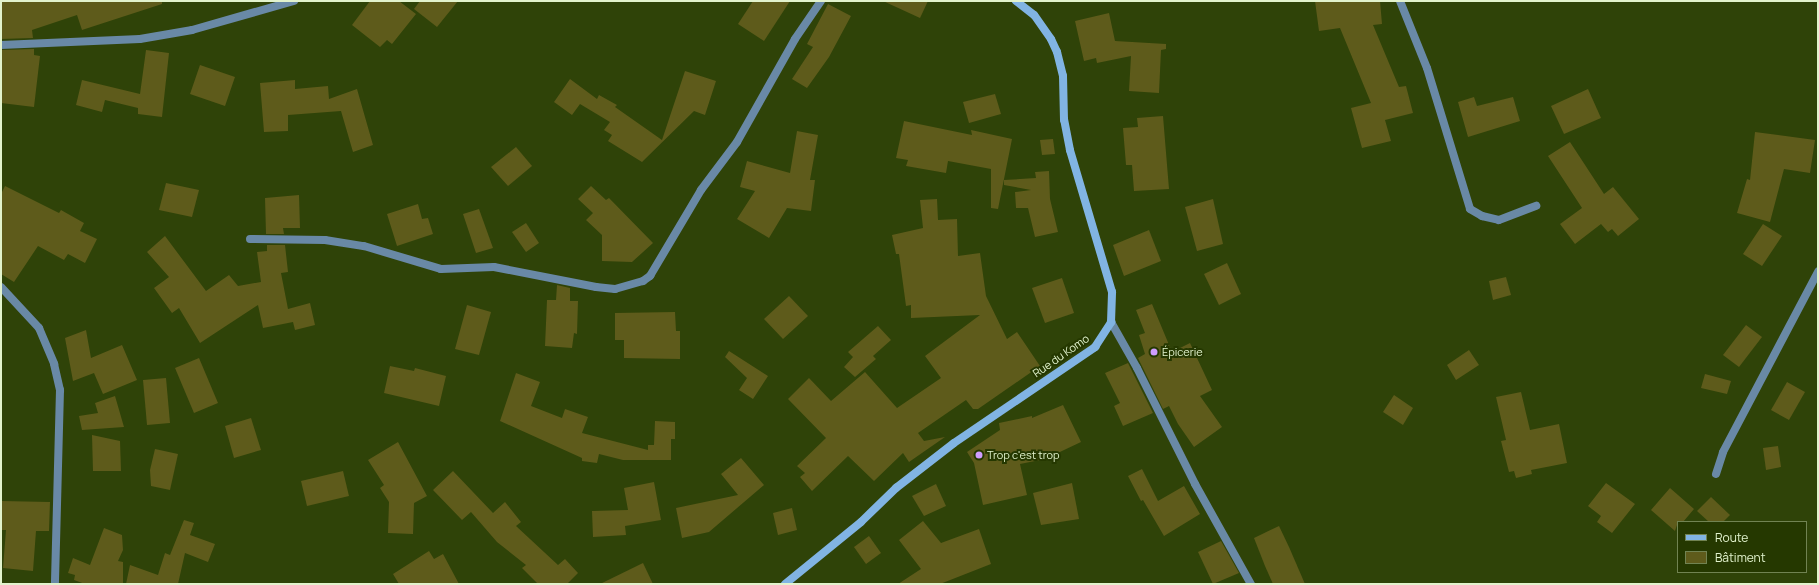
<!DOCTYPE html>
<meta charset="utf-8">
<style>
body{margin:0}
#map{position:relative;width:1819px;height:585px;overflow:hidden;background:#2f4308;font-family:Manrope,sans-serif}
div>[style]{position:absolute}
.building>*{inset:0;background:#5e5b1b}
.street>*{height:8px;margin:-4px;padding:0 4px;transform-origin:4px;border-radius:4px;background:#6989a6}
.secondary>*{height:8px;margin:-4px;padding:0 4px;transform-origin:4px;border-radius:4px;background:#81b4e3}
.dots>*{width:11px;height:11px;translate:-50% -50%;box-sizing:border-box;border:2px solid #253800;border-radius:50%}
span{translate:-50% -50%;white-space:nowrap;text-align:center;line-height:1.15;-webkit-text-stroke:4px #253800;paint-order:stroke}
.poi-label{font-size:11px;color:#e2f3cd}
.left{translate:0 -50%;text-align:left}
.street-label{font-size:11px;color:#e2f3cd}
.frame{position:absolute;inset:0;border:2px solid #e2f3cd;pointer-events:none}
.legend{position:absolute;left:1677px;top:521px;width:130px;height:52px;box-sizing:border-box;background:#253800;border:1px solid #718352;margin:0;padding:5px 7px;list-style:none;font-size:12px;color:#e2f3cd}
.legend li{display:flex;align-items:center;gap:8px;height:20px}
.legend b{width:20px;border:1px solid #718352}
</style>
<div id="map">
<div class="building">
<i style="clip-path:polygon(113px 1px,162px 1px,162px 4px,82px 30px,77px 15px,32px 30px,33px 38px,1px 39px,1px 2px)"></i>
<i style="clip-path:polygon(370px 1px,399px 1px,416px 14px,392px 44px,387px 40px,380px 47px,352px 25px)"></i>
<i style="clip-path:polygon(420px 1px,458px 1px,437px 27px,414px 9px)"></i>
<i style="clip-path:polygon(753px 1px,790px 1px,764px 41px,738px 24px)"></i>
<i style="clip-path:polygon(883px 1px,928px 1px,920px 18px)"></i>
<i style="clip-path:polygon(1315px 1px,1380px 1px,1382px 24px,1373px 25px,1399px 87px,1406px 86px,1413px 113px,1385px 120px,1391px 141px,1362px 148px,1351px 108px,1371px 103px,1340px 28px,1319px 31px)"></i>
<i style="clip-path:polygon(828px 4px,851px 16px,829px 57px,807px 88px,792px 79px,813px 47px,807px 44px)"></i>
<i style="clip-path:polygon(1109px 13px,1115px 41px,1166px 44px,1166px 49px,1161px 50px,1159px 93px,1129px 91px,1131px 56px,1097px 63px,1096px 58px,1084px 61px,1075px 21px)"></i>
<i style="clip-path:polygon(34px 49px,34px 55px,40px 56px,34px 107px,1px 103px,1px 50px)"></i>
<i style="clip-path:polygon(146px 50px,169px 53px,162px 117px,138px 114px,138px 108px,105px 100px,102px 112px,76px 105px,82px 80px,140px 94px)"></i>
<i style="clip-path:polygon(200px 65px,235px 77px,225px 106px,190px 94px)"></i>
<i style="clip-path:polygon(685px 71px,716px 81px,705px 115px,694px 111px,642px 162px,608px 141px,612px 135px,604px 130px,610px 122px,580px 104px,572px 115px,554px 102px,570px 79px,597px 99px,599px 95px,617px 105px,615px 107px,662px 140px)"></i>
<i style="clip-path:polygon(295px 80px,295px 89px,328px 86px,329px 99px,357px 89px,373px 145px,353px 152px,341px 111px,288px 115px,288px 131px,264px 132px,260px 83px)"></i>
<i style="clip-path:polygon(1588px 89px,1601px 118px,1564px 134px,1551px 106px)"></i>
<i style="clip-path:polygon(995px 94px,1001px 114px,969px 123px,963px 102px)"></i>
<i style="clip-path:polygon(1474px 97px,1477px 106px,1513px 97px,1520px 121px,1468px 137px,1458px 102px)"></i>
<i style="clip-path:polygon(1163px 116px,1169px 189px,1134px 191px,1132px 165px,1126px 165px,1123px 128px,1138px 127px,1137px 118px)"></i>
<i style="clip-path:polygon(904px 121px,972px 135px,971px 130px,1012px 139px,998px 209px,991px 208px,991px 169px,948px 161px,946px 173px,906px 166px,908px 160px,896px 158px)"></i>
<i style="clip-path:polygon(797px 131px,818px 135px,810px 180px,815px 180px,811px 211px,787px 208px,769px 238px,737px 219px,755px 191px,740px 187px,747px 161px,790px 173px)"></i>
<i style="clip-path:polygon(1755px 132px,1815px 140px,1810px 173px,1784px 169px,1770px 222px,1737px 213px,1747px 179px,1750px 180px)"></i>
<i style="clip-path:polygon(1053px 139px,1055px 154px,1042px 155px,1040px 140px)"></i>
<i style="clip-path:polygon(1570px 142px,1604px 194px,1613px 187px,1639px 219px,1618px 236px,1612px 229px,1608px 232px,1601px 224px,1575px 244px,1560px 224px,1582px 208px,1548px 156px)"></i>
<i style="clip-path:polygon(516px 147px,532px 166px,508px 186px,491px 167px)"></i>
<i style="clip-path:polygon(1049px 171px,1050px 199px,1058px 232px,1035px 237px,1028px 208px,1016px 208px,1015px 192px,1031px 190px,1004px 185px,1004px 180px,1036px 178px,1035px 172px)"></i>
<i style="clip-path:polygon(166px 183px,199px 190px,192px 217px,159px 210px)"></i>
<i style="clip-path:polygon(5px 186px,59px 213px,61px 210px,84px 223px,80px 231px,97px 239px,85px 263px,68px 254px,64px 260px,38px 246px,14px 282px,1px 274px,1px 194px)"></i>
<i style="clip-path:polygon(591px 186px,606px 200px,609px 198px,653px 243px,632px 262px,602px 261px,602px 235px,586px 220px,593px 213px,578px 199px)"></i>
<i style="clip-path:polygon(299px 195px,300px 228px,283px 228px,284px 234px,266px 234px,265px 198px)"></i>
<i style="clip-path:polygon(937px 199px,938px 220px,957px 219px,958px 256px,980px 253px,986px 296px,1007px 339px,1017px 332px,1040px 366px,978px 409px,973px 409px,966px 400px,918px 433px,924px 441px,945px 437px,909px 462px,903px 453px,874px 481px,848px 456px,812px 491px,800px 477px,805px 473px,797px 466px,826px 438px,788px 399px,809px 378px,831px 401px,865px 372px,897px 408px,941px 378px,925px 356px,980px 315px,911px 318px,911px 305px,906px 306px,899px 254px,896px 254px,892px 235px,923px 228px,920px 200px)"></i>
<i style="clip-path:polygon(1213px 199px,1223px 244px,1197px 251px,1185px 207px)"></i>
<i style="clip-path:polygon(418px 204px,422px 219px,428px 218px,433px 234px,397px 246px,387px 214px)"></i>
<i style="clip-path:polygon(479px 209px,493px 248px,476px 253px,463px 214px)"></i>
<i style="clip-path:polygon(526px 223px,539px 243px,526px 252px,512px 232px)"></i>
<i style="clip-path:polygon(1763px 224px,1782px 236px,1762px 266px,1743px 254px)"></i>
<i style="clip-path:polygon(1149px 230px,1161px 261px,1124px 276px,1113px 245px)"></i>
<i style="clip-path:polygon(165px 236px,206px 291px,229px 275px,238px 286px,261px 282px,257px 252px,267px 251px,267px 245px,285px 245px,288px 272px,281px 273px,288px 309px,310px 303px,315px 325px,295px 330px,293px 322px,263px 328px,258px 305px,200px 343px,179px 308px,172px 313px,154px 288px,169px 277px,147px 252px)"></i>
<i style="clip-path:polygon(1227px 263px,1241px 294px,1219px 305px,1204px 274px)"></i>
<i style="clip-path:polygon(1506px 277px,1511px 295px,1493px 300px,1489px 281px)"></i>
<i style="clip-path:polygon(1062px 278px,1074px 313px,1045px 323px,1032px 288px)"></i>
<i style="clip-path:polygon(557px 285px,570px 288px,570px 301px,578px 301px,577px 334px,574px 333px,572px 348px,545px 346px,547px 300px,556px 300px)"></i>
<i style="clip-path:polygon(789px 296px,808px 316px,783px 339px,764px 319px)"></i>
<i style="clip-path:polygon(1152px 304px,1172px 352px,1190px 343px,1212px 390px,1200px 396px,1222px 427px,1194px 447px,1178px 424px,1169px 406px,1163px 409px,1138px 358px,1145px 354px,1139px 335px,1145px 333px,1136px 310px)"></i>
<i style="clip-path:polygon(467px 305px,491px 312px,479px 355px,455px 349px)"></i>
<i style="clip-path:polygon(675px 312px,676px 331px,680px 331px,680px 359px,624px 358px,624px 340px,615px 340px,615px 313px)"></i>
<i style="clip-path:polygon(1746px 325px,1762px 337px,1739px 367px,1723px 355px)"></i>
<i style="clip-path:polygon(878px 326px,891px 340px,873px 356px,876px 359px,855px 377px,844px 367px,853px 357px,848px 352px)"></i>
<i style="clip-path:polygon(86px 330px,91px 358px,122px 345px,137px 380px,103px 394px,94px 373px,73px 381px,65px 338px)"></i>
<i style="clip-path:polygon(1469px 350px,1479px 365px,1456px 380px,1447px 365px)"></i>
<i style="clip-path:polygon(729px 351px,768px 376px,753px 399px,739px 390px,747px 378px,725px 357px)"></i>
<i style="clip-path:polygon(199px 358px,218px 403px,194px 413px,175px 368px)"></i>
<i style="clip-path:polygon(1128px 363px,1153px 413px,1123px 426px,1114px 406px,1120px 403px,1105px 373px)"></i>
<i style="clip-path:polygon(390px 366px,414px 371px,415px 368px,446px 376px,439px 406px,384px 393px)"></i>
<i style="clip-path:polygon(516px 373px,540px 382px,531px 406px,562px 418px,565px 409px,588px 417px,582px 433px,648px 450px,648px 445px,654px 445px,655px 421px,675px 422px,675px 439px,671px 439px,671px 460px,623px 460px,599px 454px,597px 463px,582px 461px,582px 458px,500px 421px)"></i>
<i style="clip-path:polygon(1705px 374px,1731px 381px,1727px 394px,1701px 388px)"></i>
<i style="clip-path:polygon(166px 378px,170px 423px,147px 425px,143px 380px)"></i>
<i style="clip-path:polygon(1787px 382px,1805px 392px,1789px 420px,1771px 410px)"></i>
<i style="clip-path:polygon(1521px 392px,1530px 430px,1559px 424px,1567px 463px,1531px 470px,1532px 474px,1516px 478px,1514px 471px,1509px 472px,1501px 441px,1506px 440px,1496px 397px)"></i>
<i style="clip-path:polygon(1394px 395px,1413px 408px,1403px 425px,1383px 412px)"></i>
<i style="clip-path:polygon(115px 396px,124px 427px,82px 430px,79px 416px,98px 413px,95px 403px)"></i>
<i style="clip-path:polygon(1063px 405px,1081px 442px,1045px 459px,1020px 464px,1027px 495px,983px 505px,974px 463px,967px 452px,1000px 430px,999px 423px,1032px 416px,1032px 418px)"></i>
<i style="clip-path:polygon(251px 418px,261px 450px,234px 458px,225px 426px)"></i>
<i style="clip-path:polygon(92px 435px,120px 441px,121px 471px,93px 471px)"></i>
<i style="clip-path:polygon(398px 442px,427px 496px,414px 503px,413px 534px,388px 533px,389px 502px,380px 488px,384px 485px,368px 460px)"></i>
<i style="clip-path:polygon(1778px 446px,1781px 467px,1766px 470px,1763px 448px)"></i>
<i style="clip-path:polygon(155px 449px,178px 454px,170px 490px,151px 486px,150px 470px)"></i>
<i style="clip-path:polygon(741px 458px,764px 485px,709px 532px,682px 538px,676px 508px,738px 495px,721px 474px)"></i>
<i style="clip-path:polygon(1142px 469px,1158px 501px,1184px 486px,1200px 514px,1164px 536px,1143px 500px,1141px 501px,1128px 476px)"></i>
<i style="clip-path:polygon(343px 471px,349px 496px,307px 506px,301px 481px)"></i>
<i style="clip-path:polygon(453px 471px,493px 513px,505px 502px,521px 522px,516px 526px,558px 565px,565px 559px,578px 573px,567px 584px,538px 584px,522px 568px,526px 565px,497px 542px,471px 512px,462px 520px,433px 490px)"></i>
<i style="clip-path:polygon(654px 482px,661px 520px,625px 526px,626px 535px,593px 537px,592px 511px,628px 510px,624px 488px)"></i>
<i style="clip-path:polygon(1072px 483px,1079px 519px,1041px 525px,1033px 493px)"></i>
<i style="clip-path:polygon(1606px 483px,1635px 504px,1612px 533px,1597px 522px,1601px 516px,1588px 506px)"></i>
<i style="clip-path:polygon(936px 484px,946px 506px,924px 516px,912px 496px)"></i>
<i style="clip-path:polygon(1670px 488px,1694px 509px,1683px 522px,1678px 522px,1675px 531px,1651px 510px)"></i>
<i style="clip-path:polygon(1711px 497px,1730px 515px,1723px 522px,1709px 522px,1697px 511px)"></i>
<i style="clip-path:polygon(1px 501px,50px 502px,49px 531px,36px 531px,33px 571px,3px 568px,6px 530px,1px 530px)"></i>
<i style="clip-path:polygon(792px 508px,797px 530px,778px 535px,773px 513px)"></i>
<i style="clip-path:polygon(184px 520px,194px 523px,190px 535px,215px 544px,208px 562px,185px 553px,178px 584px,126px 584px,130px 565px,158px 575px,165px 553px,170px 555px)"></i>
<i style="clip-path:polygon(923px 521px,941px 543px,979px 529px,991px 564px,940px 584px,898px 584px,921px 569px,899px 540px)"></i>
<i style="clip-path:polygon(1279px 526px,1289px 547px,1305px 584px,1273px 584px,1265px 566px,1254px 538px)"></i>
<i style="clip-path:polygon(104px 528px,122px 535px,123px 550px,118px 561px,123px 562px,123px 584px,85px 584px,74px 580px,75px 575px,68px 573px,73px 558px,90px 565px)"></i>
<i style="clip-path:polygon(869px 536px,881px 553px,866px 564px,854px 547px)"></i>
<i style="clip-path:polygon(1221px 541px,1239px 573px,1213px 584px,1198px 552px)"></i>
<i style="clip-path:polygon(429px 551px,434px 559px,443px 554px,459px 584px,399px 584px,393px 574px)"></i>
<i style="clip-path:polygon(643px 563px,653px 584px,600px 584px)"></i>
</div>
<div class="street">
<i style="left:1400px;top:1px;width:72px;rotate:68.1deg"></i>
<i style="left:1427px;top:68px;width:147px;rotate:73deg"></i>
<i style="left:1470px;top:209px;width:14px;rotate:30deg"></i>
<i style="left:1482px;top:216px;width:17px;rotate:13deg"></i>
<i style="left:1499px;top:220px;width:40px;rotate:-21deg"></i>
<i style="left:1px;top:45px;width:139px;rotate:-2.5deg"></i>
<i style="left:140px;top:39px;width:53px;rotate:-9.8deg"></i>
<i style="left:192px;top:30px;width:106px;rotate:-15.9deg"></i>
<i style="left:250px;top:239px;width:75px;rotate:0.8deg"></i>
<i style="left:325px;top:240px;width:39px;rotate:9deg"></i>
<i style="left:364px;top:246px;width:80px;rotate:16.6deg"></i>
<i style="left:441px;top:269px;width:53px;rotate:-2.2deg"></i>
<i style="left:494px;top:267px;width:104px;rotate:11.1deg"></i>
<i style="left:596px;top:287px;width:19px;rotate:6deg"></i>
<i style="left:615px;top:289px;width:29px;rotate:-16deg"></i>
<i style="left:643px;top:281px;width:9px;rotate:-36deg"></i>
<i style="left:650px;top:276px;width:100px;rotate:-59.3deg"></i>
<i style="left:701px;top:190px;width:60px;rotate:-53.1deg"></i>
<i style="left:737px;top:142px;width:118px;rotate:-60.6deg"></i>
<i style="left:795px;top:39px;width:46px;rotate:-55.6deg"></i>
<i style="left:1px;top:287px;width:56px;rotate:47.2deg"></i>
<i style="left:39px;top:328px;width:39px;rotate:67deg"></i>
<i style="left:54px;top:364px;width:27px;rotate:77deg"></i>
<i style="left:60px;top:390px;width:194px;rotate:91.5deg"></i>
<i style="left:1111px;top:322px;width:53px;rotate:60.5deg"></i>
<i style="left:1137px;top:368px;width:130px;rotate:63.4deg"></i>
<i style="left:1195px;top:484px;width:115px;rotate:60.8deg"></i>
<i style="left:1716px;top:474px;width:23px;rotate:-72deg"></i>
<i style="left:1723px;top:452px;width:204px;rotate:-62.2deg"></i>
</div>
<div class="secondary">
<i style="left:785px;top:584px;width:98px;rotate:-39.2deg"></i>
<i style="left:861px;top:522px;width:49px;rotate:-44.2deg"></i>
<i style="left:896px;top:488px;width:73px;rotate:-37.8deg"></i>
<i style="left:954px;top:443px;width:171px;rotate:-34.2deg"></i>
<i style="left:1095px;top:347px;width:30px;rotate:-57deg"></i>
<i style="left:1111px;top:322px;width:30px;rotate:-88deg"></i>
<i style="left:1112px;top:292px;width:148px;rotate:-106.5deg"></i>
<i style="left:1070px;top:150px;width:31px;rotate:-101deg"></i>
<i style="left:1064px;top:120px;width:44px;rotate:-91.3deg"></i>
<i style="left:1063px;top:76px;width:25px;rotate:-104deg"></i>
<i style="left:1057px;top:52px;width:14px;rotate:-115deg"></i>
<i style="left:1051px;top:39px;width:29px;rotate:-125deg"></i>
<i style="left:1034px;top:15px;width:23px;rotate:-142deg"></i>
</div>
<div class="dots">
<i style="left:1154px;top:352px;background:#d09dff"></i>
<i style="left:979px;top:455px;background:#d09dff"></i>
</div>
<div class="poi-label">
<span class="left" style="left:1162px;top:352px">Épicerie</span>
<span class="left" style="left:987px;top:455px">Trop c'est trop</span>
</div>
<div class="street-label">
<span style="left:1061px;top:356px;rotate:-35deg">Rue du Komo</span>
</div>
<div class="frame"></div>
<ul class="legend">
<li><b style="height:5px;background:#81b4e3"></b>Route</li>
<li><b style="height:11px;background:#5e5b1b"></b>Bâtiment</li>
</ul>
</div>
